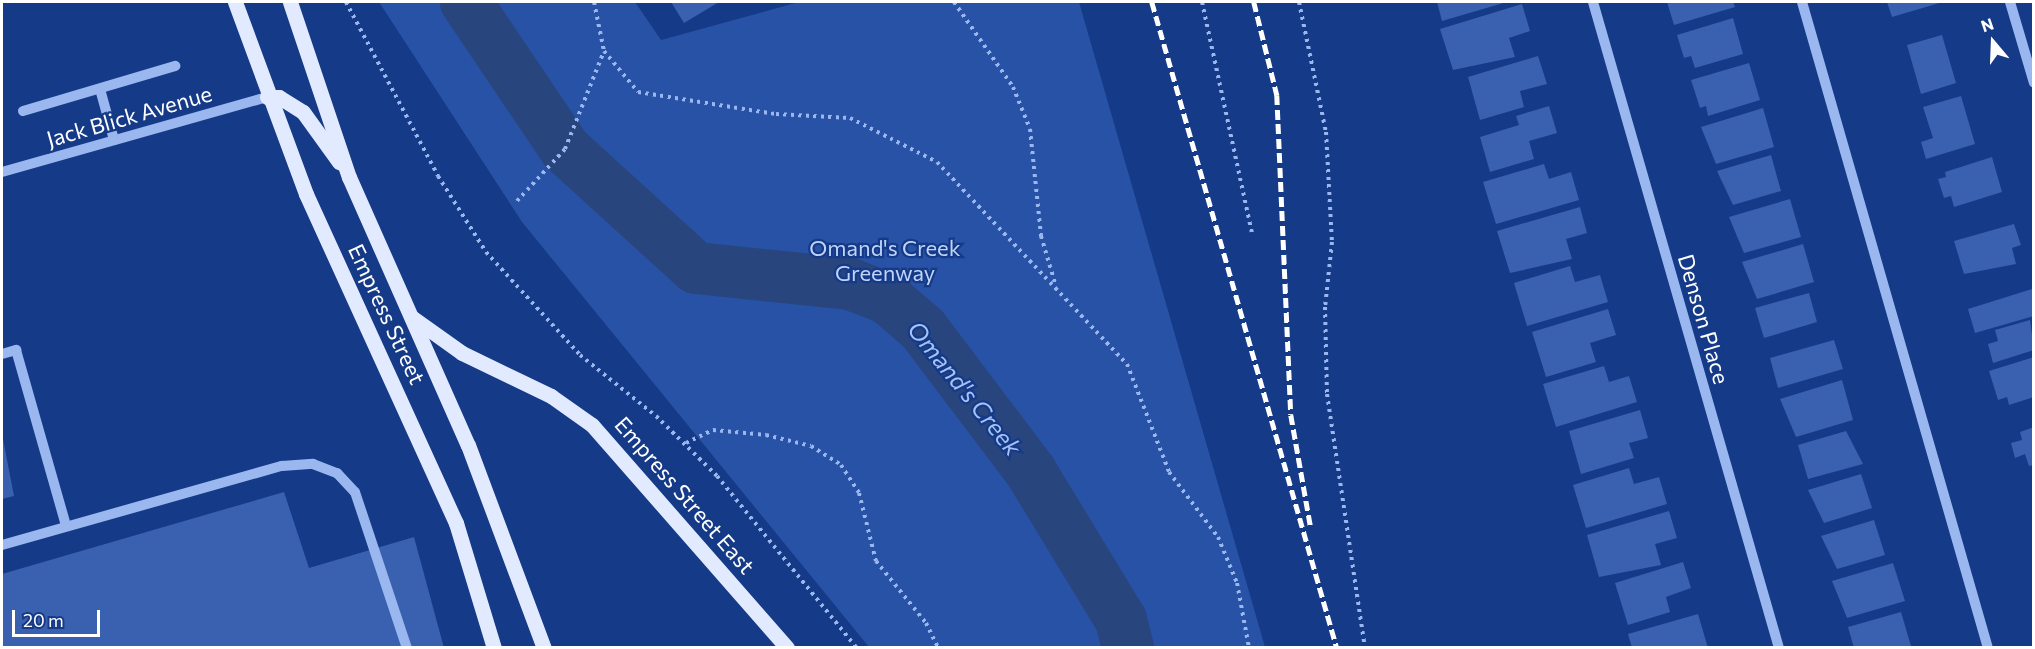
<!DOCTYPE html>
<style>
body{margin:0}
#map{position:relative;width:2035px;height:649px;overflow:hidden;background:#153a87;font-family:Commissioner,sans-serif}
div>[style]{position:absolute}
.green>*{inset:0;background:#2752a6}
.river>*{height:52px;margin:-26px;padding:0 26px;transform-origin:26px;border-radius:26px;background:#29457e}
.building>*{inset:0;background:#3961af}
.path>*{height:4px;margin-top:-2px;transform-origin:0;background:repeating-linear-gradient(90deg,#9ab7ef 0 3px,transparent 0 7.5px)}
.minor>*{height:10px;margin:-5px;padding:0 5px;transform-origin:5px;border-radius:5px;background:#9ab7ef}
.major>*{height:15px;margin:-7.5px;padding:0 7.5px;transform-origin:7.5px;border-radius:7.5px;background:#e2eaff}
.rail>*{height:4.5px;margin-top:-2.25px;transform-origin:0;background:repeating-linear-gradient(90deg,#fff 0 10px,transparent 0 14.5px)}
span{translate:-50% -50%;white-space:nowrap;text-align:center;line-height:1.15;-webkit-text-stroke:4.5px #153a87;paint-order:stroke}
.street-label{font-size:22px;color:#fff}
.park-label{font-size:22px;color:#c0d4fb}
.water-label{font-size:24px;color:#a6c2f6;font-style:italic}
.frame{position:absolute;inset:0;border:3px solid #fff;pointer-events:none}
.north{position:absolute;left:1963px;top:12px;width:60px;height:60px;-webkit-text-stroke:4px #153a87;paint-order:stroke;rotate:341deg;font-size:16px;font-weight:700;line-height:24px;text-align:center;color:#fff}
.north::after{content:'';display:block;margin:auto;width:21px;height:27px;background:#fff;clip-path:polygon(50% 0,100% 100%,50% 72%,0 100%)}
.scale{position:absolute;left:12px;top:610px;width:88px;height:27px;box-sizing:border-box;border:3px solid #fff;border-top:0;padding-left:8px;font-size:18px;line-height:21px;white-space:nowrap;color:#fff;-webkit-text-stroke:4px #153a87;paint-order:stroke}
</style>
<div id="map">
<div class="green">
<i style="clip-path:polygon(379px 2px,635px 2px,661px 40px,799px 2px,1079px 2px,1265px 647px,869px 647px,522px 222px)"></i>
</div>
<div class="river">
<i style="left:466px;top:2px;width:177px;rotate:56deg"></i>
<i style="left:565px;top:149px;width:177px;rotate:42.3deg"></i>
<i style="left:696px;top:268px;width:155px;rotate:5.9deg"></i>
<i style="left:850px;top:284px;width:40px;rotate:21deg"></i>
<i style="left:887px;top:298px;width:48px;rotate:40.7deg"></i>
<i style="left:923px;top:329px;width:179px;rotate:52.9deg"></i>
<i style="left:1031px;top:472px;width:173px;rotate:58.7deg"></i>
<i style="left:1121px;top:620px;width:29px;rotate:76deg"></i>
</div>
<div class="building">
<i style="clip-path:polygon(671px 2px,719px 2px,684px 23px)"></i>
<i style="clip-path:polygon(1437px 2px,1507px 2px,1442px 21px)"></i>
<i style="clip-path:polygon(1667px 2px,1733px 2px,1735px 7px,1674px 25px)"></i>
<i style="clip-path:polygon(1887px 2px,1943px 2px,1892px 17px)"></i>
<i style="clip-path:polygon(1522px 4px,1530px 31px,1509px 38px,1515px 57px,1453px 70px,1440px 29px)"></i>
<i style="clip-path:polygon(1733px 18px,1743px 54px,1695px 68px,1691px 56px,1684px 58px,1677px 35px)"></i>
<i style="clip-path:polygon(1942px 35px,1956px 83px,1921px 94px,1907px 45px)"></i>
<i style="clip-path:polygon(1538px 56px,1547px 84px,1520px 91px,1524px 107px,1480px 120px,1468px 77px)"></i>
<i style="clip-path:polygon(1749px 63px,1760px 100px,1708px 116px,1706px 106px,1700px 108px,1691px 80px)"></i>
<i style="clip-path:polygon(1961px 96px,1975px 144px,1926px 159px,1921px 142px,1933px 138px,1923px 107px)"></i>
<i style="clip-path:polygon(1549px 106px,1557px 133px,1529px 141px,1534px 159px,1490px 172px,1480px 137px,1519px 125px,1516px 116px)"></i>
<i style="clip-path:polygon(1763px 108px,1774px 147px,1716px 164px,1701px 127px)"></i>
<i style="clip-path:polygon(1771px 155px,1781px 191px,1733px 205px,1717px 171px)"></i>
<i style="clip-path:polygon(1992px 157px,2002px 192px,1954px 207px,1951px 196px,1944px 198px,1938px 179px,1946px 177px,1945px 172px)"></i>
<i style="clip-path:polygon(1544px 164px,1549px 179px,1571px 172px,1579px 200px,1496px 224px,1483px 182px)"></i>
<i style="clip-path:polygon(1790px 199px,1801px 237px,1744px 253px,1729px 217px)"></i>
<i style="clip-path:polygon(1580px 207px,1587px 233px,1566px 239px,1572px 259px,1510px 273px,1497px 231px)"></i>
<i style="clip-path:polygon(2014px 224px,2021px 245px,2012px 248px,2016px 264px,1964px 274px,1954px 241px)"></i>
<i style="clip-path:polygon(1803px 244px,1814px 282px,1757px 299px,1742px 262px)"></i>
<i style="clip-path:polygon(1570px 266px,1575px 282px,1600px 275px,1608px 302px,1527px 326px,1514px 283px)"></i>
<i style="clip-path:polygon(2032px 289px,2034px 316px,1975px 333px,1968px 309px)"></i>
<i style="clip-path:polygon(1809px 293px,1817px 322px,1764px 338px,1755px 308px)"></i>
<i style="clip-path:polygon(1608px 309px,1616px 335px,1590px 343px,1596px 362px,1546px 377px,1532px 332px)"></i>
<i style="clip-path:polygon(2030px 320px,2034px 350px,1993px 363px,1988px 344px,1998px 341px,1995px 330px)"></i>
<i style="clip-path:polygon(1834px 340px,1843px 369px,1778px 388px,1770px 358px)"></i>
<i style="clip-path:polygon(2034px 357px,2034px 397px,2009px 405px,2007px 397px,1998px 400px,1989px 371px)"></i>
<i style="clip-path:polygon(1604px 366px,1609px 382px,1629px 376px,1637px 402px,1556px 427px,1543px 384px)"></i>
<i style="clip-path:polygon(1842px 380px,1853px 420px,1796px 437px,1780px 399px)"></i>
<i style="clip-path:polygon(1640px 410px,1648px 438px,1629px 443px,1634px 458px,1581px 474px,1569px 431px)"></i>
<i style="clip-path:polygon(2034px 427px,2034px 465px,2029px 466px,2025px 454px,2015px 458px,2011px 443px,2022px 440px,2020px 432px)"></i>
<i style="clip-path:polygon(1846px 431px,1863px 464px,1808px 479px,1798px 445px)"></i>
<i style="clip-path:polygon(2px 434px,14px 496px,2px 499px)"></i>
<i style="clip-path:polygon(1629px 468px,1634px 484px,1659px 477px,1667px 504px,1586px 528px,1573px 485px)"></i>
<i style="clip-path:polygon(1861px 474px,1872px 508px,1824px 523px,1808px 490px)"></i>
<i style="clip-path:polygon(284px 492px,309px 568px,414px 537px,444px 648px,2px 648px,2px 574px)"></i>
<i style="clip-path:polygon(1669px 511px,1677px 538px,1655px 544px,1661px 565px,1599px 577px,1587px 535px)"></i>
<i style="clip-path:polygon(1874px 520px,1885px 555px,1837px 569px,1821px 536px)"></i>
<i style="clip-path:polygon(1683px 562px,1691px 588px,1666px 597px,1670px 612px,1628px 625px,1615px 583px)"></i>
<i style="clip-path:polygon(1893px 563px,1905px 601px,1847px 618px,1832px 581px)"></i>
<i style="clip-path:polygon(1901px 612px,1911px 646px,1854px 648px,1848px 627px)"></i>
<i style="clip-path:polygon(1698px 614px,1708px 648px,1632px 648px,1628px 634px)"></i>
</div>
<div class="path">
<i style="left:346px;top:2px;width:197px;rotate:62.1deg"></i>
<i style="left:438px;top:176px;width:90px;rotate:57.7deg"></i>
<i style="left:486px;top:252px;width:139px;rotate:47.6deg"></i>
<i style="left:580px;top:355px;width:97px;rotate:38.8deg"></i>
<i style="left:656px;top:416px;width:86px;rotate:44.5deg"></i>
<i style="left:717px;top:476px;width:222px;rotate:50.9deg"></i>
<i style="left:594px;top:2px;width:50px;rotate:78.5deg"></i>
<i style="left:604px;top:51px;width:53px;rotate:50.3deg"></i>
<i style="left:638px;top:92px;width:140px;rotate:9.1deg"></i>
<i style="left:776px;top:114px;width:74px;rotate:3.1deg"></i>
<i style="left:850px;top:118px;width:97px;rotate:26.8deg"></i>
<i style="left:937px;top:162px;width:277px;rotate:46.8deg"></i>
<i style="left:1127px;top:364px;width:116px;rotate:68.7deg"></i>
<i style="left:1169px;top:472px;width:81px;rotate:53deg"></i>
<i style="left:1218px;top:537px;width:50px;rotate:67.6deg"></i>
<i style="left:1237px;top:583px;width:66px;rotate:79.5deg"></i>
<i style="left:954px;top:2px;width:103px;rotate:55.2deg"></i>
<i style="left:1013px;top:87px;width:45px;rotate:68deg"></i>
<i style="left:1030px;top:129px;width:108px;rotate:84.1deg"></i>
<i style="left:1041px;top:236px;width:49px;rotate:73.4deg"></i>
<i style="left:1202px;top:2px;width:236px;rotate:77.8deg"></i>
<i style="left:1299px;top:2px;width:133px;rotate:78.3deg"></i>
<i style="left:1326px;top:132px;width:110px;rotate:86.9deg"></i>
<i style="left:1332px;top:242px;width:65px;rotate:96.1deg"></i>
<i style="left:1325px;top:307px;width:87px;rotate:88.7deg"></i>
<i style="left:1327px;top:394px;width:257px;rotate:81.5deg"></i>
<i style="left:517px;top:201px;width:71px;rotate:-47.3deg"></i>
<i style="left:565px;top:149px;width:105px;rotate:-68.3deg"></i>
<i style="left:686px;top:443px;width:30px;rotate:-26deg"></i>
<i style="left:713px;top:430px;width:53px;rotate:5.4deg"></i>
<i style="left:766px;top:435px;width:46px;rotate:13.7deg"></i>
<i style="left:811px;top:446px;width:36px;rotate:32deg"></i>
<i style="left:841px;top:465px;width:33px;rotate:57deg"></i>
<i style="left:859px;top:493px;width:70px;rotate:76deg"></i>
<i style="left:876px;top:561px;width:80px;rotate:51.1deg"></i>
<i style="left:926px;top:623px;width:28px;rotate:64deg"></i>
</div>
<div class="minor">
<i style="left:1593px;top:2px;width:672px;rotate:73.94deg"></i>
<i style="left:1802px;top:2px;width:672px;rotate:73.94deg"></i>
<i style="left:2010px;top:2px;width:84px;rotate:73.5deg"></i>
<i style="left:100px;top:89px;width:53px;rotate:74.6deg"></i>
<i style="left:23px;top:111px;width:159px;rotate:-16.5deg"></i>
<i style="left:2px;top:172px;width:275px;rotate:-15.8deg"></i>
<i style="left:2px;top:354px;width:15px;rotate:-16deg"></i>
<i style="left:16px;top:350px;width:182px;rotate:74.1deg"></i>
<i style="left:2px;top:545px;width:291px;rotate:-15.8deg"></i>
<i style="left:282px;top:466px;width:31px;rotate:-4deg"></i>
<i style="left:313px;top:464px;width:26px;rotate:21deg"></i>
<i style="left:337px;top:473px;width:26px;rotate:47deg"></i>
<i style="left:355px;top:492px;width:164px;rotate:71.6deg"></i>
</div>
<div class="major">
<i style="left:235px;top:2px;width:205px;rotate:69.7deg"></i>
<i style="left:306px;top:194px;width:362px;rotate:65.5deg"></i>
<i style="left:456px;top:523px;width:131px;rotate:73.1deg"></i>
<i style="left:290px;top:2px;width:185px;rotate:71.4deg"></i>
<i style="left:349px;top:177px;width:293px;rotate:66.1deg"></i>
<i style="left:468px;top:445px;width:217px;rotate:69.5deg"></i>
<i style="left:267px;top:97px;width:12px"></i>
<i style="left:279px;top:97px;width:28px;rotate:32deg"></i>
<i style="left:303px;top:112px;width:62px;rotate:54.2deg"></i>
<i style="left:413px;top:318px;width:60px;rotate:35.5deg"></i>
<i style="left:462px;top:353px;width:99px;rotate:25.8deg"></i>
<i style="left:551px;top:396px;width:50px;rotate:35.3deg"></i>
<i style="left:592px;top:425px;width:296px;rotate:48.8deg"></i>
</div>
<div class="rail">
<i style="left:1152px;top:2px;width:672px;rotate:74.02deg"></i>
<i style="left:1254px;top:2px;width:96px;rotate:76.1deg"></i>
<i style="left:1277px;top:95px;width:320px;rotate:87.5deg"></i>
<i style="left:1291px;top:415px;width:115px;rotate:80deg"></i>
</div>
<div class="street-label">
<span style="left:129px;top:116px;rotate:-16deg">Jack Blick Avenue</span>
<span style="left:387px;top:314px;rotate:65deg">Empress Street</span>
<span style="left:1704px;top:319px;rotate:74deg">Denson Place</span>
<span style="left:685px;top:495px;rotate:49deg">Empress Street East</span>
</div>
<div class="park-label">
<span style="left:885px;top:260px">Omand's Creek<br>Greenway</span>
</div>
<div class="water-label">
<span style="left:965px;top:388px;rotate:51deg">Omand's Creek</span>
</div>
<div class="frame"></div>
<div class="north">N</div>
<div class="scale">20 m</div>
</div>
